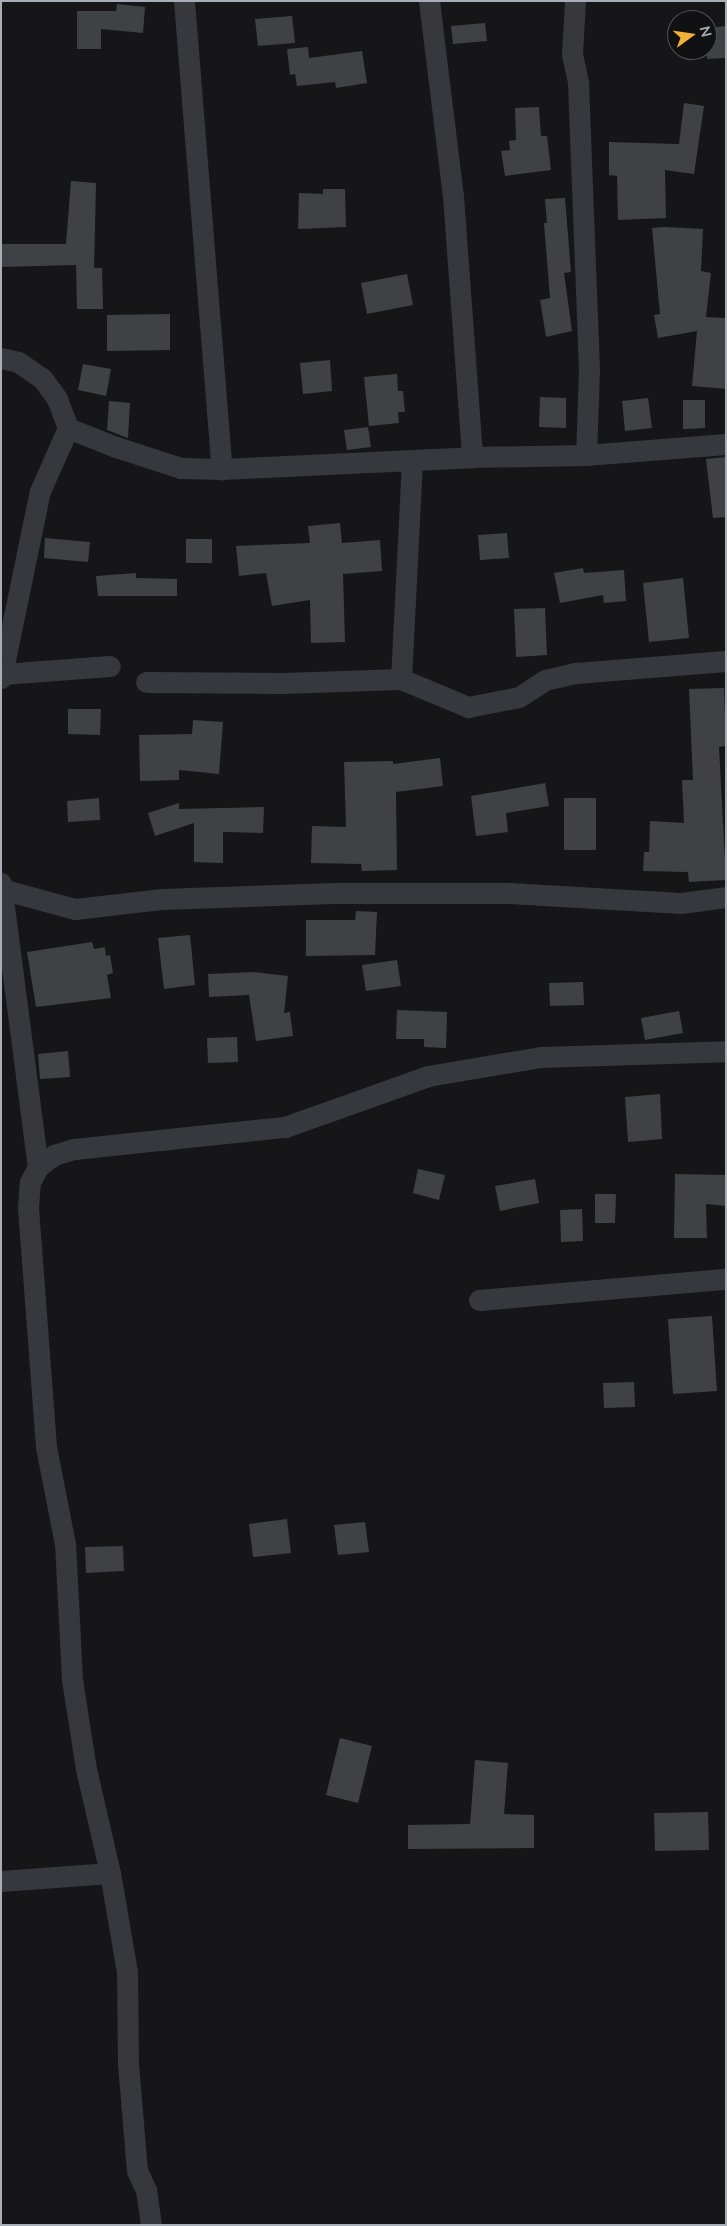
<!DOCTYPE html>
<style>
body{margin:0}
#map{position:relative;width:727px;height:2226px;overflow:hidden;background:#161618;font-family:Lato,sans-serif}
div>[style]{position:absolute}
.building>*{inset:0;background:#404145}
.street>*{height:21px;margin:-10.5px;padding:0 10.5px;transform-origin:10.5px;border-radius:10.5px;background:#37383d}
span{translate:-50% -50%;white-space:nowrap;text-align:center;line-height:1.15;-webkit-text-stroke:4.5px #111113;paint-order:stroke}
.frame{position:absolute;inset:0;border:2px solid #a8adb8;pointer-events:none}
.north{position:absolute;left:667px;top:10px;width:50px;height:50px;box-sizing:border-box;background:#111113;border:1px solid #4d4f55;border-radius:50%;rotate:76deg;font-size:14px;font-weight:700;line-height:20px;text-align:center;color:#a8adb8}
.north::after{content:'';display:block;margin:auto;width:18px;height:22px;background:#f2b134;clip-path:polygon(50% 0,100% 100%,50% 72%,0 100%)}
</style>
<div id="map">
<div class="building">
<i style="clip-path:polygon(117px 4px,145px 7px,143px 33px,101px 29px,101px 49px,77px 49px,77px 11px,116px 11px)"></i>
<i style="clip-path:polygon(292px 16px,295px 43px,258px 46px,255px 19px)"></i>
<i style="clip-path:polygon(485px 23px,487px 41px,453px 44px,451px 26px)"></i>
<i style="clip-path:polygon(726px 26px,726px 58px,707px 59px,707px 28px)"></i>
<i style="clip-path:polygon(308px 47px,309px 58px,362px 51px,367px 83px,336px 88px,335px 82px,297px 86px,295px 74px,290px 75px,287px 49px)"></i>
<i style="clip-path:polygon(684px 103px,704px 106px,694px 174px,665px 170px,666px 218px,618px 220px,617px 176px,609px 175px,609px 142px,679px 144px)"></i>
<i style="clip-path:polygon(539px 107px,541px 136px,547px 136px,551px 170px,505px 176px,501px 151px,510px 150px,509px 141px,516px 140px,515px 108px)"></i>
<i style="clip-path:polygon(71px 181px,96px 183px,94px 268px,102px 268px,103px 309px,77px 309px,76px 265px,1px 267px,1px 244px,66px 244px)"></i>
<i style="clip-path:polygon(323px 189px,345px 189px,346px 227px,298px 229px,299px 193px,323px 194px)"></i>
<i style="clip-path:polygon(565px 198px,571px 272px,564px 273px,572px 331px,546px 337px,540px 300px,550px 298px,544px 223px,547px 223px,545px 199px)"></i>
<i style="clip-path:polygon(665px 227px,703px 229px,701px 271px,711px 273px,706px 317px,726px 318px,726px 389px,692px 386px,697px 331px,658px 338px,654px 315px,660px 314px,652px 228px)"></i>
<i style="clip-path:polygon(407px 274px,413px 305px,367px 314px,361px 283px)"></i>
<i style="clip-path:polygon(170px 314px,170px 350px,107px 351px,107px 315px)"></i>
<i style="clip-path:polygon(330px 360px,332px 391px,303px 394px,300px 363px)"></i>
<i style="clip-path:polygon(83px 364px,111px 369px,106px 396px,78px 390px)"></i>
<i style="clip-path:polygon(397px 374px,398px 391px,403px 391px,405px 412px,398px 412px,399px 423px,369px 426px,364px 377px)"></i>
<i style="clip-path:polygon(540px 397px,566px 398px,566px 428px,539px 427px)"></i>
<i style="clip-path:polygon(648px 398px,652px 428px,625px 431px,622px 401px)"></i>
<i style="clip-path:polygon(683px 400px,705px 400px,705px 428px,683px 429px)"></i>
<i style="clip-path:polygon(109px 401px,130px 403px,128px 438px,107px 430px)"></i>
<i style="clip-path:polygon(368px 427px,371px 447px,347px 450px,344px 430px)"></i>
<i style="clip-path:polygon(726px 457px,726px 517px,713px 518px,706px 459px)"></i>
<i style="clip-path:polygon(340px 523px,342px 543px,380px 540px,382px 571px,343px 574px,345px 642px,311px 643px,310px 600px,272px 606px,266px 573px,239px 576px,236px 546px,310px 543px,308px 526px)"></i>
<i style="clip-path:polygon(507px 533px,509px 558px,480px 560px,478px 535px)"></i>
<i style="clip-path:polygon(45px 538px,90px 542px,88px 562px,44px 558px)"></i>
<i style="clip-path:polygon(186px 539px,212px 539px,212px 563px,186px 563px)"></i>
<i style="clip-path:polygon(583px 568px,584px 573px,624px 570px,626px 601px,604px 603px,603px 595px,560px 603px,554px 573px)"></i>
<i style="clip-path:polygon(136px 573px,136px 578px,177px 579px,177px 596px,98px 596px,96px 576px)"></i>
<i style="clip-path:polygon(683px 578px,689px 638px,649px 642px,643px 583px)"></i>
<i style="clip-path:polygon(545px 608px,547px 655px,516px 657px,514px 609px)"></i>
<i style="clip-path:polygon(724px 688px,726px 746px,719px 747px,726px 880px,689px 882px,688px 872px,643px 871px,644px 852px,649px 852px,650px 821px,684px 823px,682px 780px,693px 780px,689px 689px)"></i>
<i style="clip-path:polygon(68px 709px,101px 709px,100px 735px,68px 734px)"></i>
<i style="clip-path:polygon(193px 720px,223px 722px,219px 774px,179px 770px,179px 780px,140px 781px,139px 735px,192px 734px)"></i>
<i style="clip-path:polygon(440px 758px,443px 786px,396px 792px,397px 870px,362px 871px,361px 864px,311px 863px,312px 826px,346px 827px,344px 762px,393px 761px,393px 764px)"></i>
<i style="clip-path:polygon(545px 783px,549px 806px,506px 813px,508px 832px,476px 836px,471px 796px)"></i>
<i style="clip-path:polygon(99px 798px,100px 820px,68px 822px,67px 801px)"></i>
<i style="clip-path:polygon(564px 798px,596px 798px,596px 850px,564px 850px)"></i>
<i style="clip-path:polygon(179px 803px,179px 809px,264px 807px,263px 833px,223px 832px,223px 863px,194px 862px,194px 823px,155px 836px,148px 813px)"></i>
<i style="clip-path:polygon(356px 911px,377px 912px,375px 955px,306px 956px,306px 920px,355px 920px)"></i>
<i style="clip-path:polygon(190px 935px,195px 985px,164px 989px,158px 938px)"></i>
<i style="clip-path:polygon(92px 942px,94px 949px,105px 947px,106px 956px,110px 955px,113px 973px,107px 975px,111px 998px,36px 1007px,27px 952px)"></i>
<i style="clip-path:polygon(397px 960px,401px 986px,366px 991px,362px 965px)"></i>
<i style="clip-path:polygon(253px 972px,288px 976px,284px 1013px,290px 1012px,293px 1036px,256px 1041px,249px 995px,209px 997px,208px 974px)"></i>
<i style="clip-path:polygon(583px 982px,584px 1005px,550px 1006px,549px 983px)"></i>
<i style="clip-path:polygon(397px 1010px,447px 1012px,446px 1048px,424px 1047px,424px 1039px,396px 1039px)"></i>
<i style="clip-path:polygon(679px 1011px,683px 1033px,645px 1040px,641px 1018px)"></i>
<i style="clip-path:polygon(237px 1037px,238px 1062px,208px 1063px,207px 1038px)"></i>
<i style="clip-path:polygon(68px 1051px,70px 1077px,40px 1079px,38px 1054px)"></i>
<i style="clip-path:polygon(660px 1094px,662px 1139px,628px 1142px,625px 1097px)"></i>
<i style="clip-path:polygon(418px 1169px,445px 1175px,439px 1200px,413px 1193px)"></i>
<i style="clip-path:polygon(675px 1174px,726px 1175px,726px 1206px,706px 1204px,707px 1238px,674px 1238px)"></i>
<i style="clip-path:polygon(535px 1179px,539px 1203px,500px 1211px,495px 1186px)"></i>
<i style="clip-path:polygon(595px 1194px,616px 1194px,615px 1223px,595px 1223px)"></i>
<i style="clip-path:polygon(582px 1209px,583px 1241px,561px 1242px,560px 1210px)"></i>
<i style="clip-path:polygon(712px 1316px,717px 1391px,673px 1394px,668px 1319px)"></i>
<i style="clip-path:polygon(634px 1382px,635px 1407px,604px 1408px,603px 1383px)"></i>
<i style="clip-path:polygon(287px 1519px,291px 1553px,253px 1557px,249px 1524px)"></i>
<i style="clip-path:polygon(365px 1522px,369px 1552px,338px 1555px,334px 1525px)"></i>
<i style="clip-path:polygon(123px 1546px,124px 1571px,86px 1573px,85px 1547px)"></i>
<i style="clip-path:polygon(340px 1738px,372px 1746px,358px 1803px,326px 1795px)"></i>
<i style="clip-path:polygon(475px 1760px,508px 1763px,504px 1814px,534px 1815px,534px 1848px,408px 1849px,408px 1825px,470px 1824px)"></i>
<i style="clip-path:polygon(708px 1812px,709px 1850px,655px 1851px,654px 1813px)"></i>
</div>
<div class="street">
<i style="left:184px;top:1px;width:470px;rotate:85.4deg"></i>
<i style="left:429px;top:1px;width:196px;rotate:83deg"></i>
<i style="left:453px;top:196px;width:262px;rotate:85.8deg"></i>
<i style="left:472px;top:457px;width:114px;rotate:-1deg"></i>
<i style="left:586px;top:455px;width:140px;rotate:-4.5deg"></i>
<i style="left:575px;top:1px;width:53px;rotate:93.2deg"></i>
<i style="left:572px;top:54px;width:30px;rotate:78deg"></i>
<i style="left:578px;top:83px;width:287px;rotate:87.8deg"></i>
<i style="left:589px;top:370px;width:85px;rotate:92deg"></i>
<i style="left:1px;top:358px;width:17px;rotate:13deg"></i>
<i style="left:18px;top:362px;width:29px;rotate:34deg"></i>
<i style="left:42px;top:378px;width:26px;rotate:54deg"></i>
<i style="left:57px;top:399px;width:31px;rotate:69deg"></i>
<i style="left:68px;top:428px;width:52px;rotate:21.6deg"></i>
<i style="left:116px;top:447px;width:68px;rotate:17.9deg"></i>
<i style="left:181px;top:468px;width:41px;rotate:1.4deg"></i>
<i style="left:222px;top:469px;width:250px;rotate:-2.7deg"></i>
<i style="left:2px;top:674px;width:187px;rotate:-78.3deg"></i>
<i style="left:40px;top:491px;width:69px;rotate:-66deg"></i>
<i style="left:1px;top:678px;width:4px;rotate:-76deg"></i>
<i style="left:2px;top:674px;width:108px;rotate:-4.2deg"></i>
<i style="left:401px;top:679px;width:218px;rotate:-87.1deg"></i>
<i style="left:146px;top:682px;width:137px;rotate:0.4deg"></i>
<i style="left:283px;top:683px;width:118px;rotate:-1.9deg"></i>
<i style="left:401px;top:679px;width:73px;rotate:22.7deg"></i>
<i style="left:468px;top:707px;width:52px;rotate:-11.1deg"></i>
<i style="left:519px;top:697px;width:31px;rotate:-33deg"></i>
<i style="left:545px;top:680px;width:32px;rotate:-13deg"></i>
<i style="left:576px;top:673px;width:150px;rotate:-4.6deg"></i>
<i style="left:1px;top:883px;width:286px;rotate:82.6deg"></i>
<i style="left:1px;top:889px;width:77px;rotate:15.1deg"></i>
<i style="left:75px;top:909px;width:88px;rotate:-6.6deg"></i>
<i style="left:162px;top:899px;width:172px;rotate:-2deg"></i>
<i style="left:334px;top:893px;width:175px"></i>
<i style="left:509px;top:893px;width:172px;rotate:3.3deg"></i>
<i style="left:681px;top:903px;width:45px;rotate:-7.6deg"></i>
<i style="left:479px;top:1300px;width:248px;rotate:-4.9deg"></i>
<i style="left:1px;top:1881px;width:109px;rotate:-4.2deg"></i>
<i style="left:151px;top:2225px;width:35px;rotate:-98deg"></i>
<i style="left:146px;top:2190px;width:21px;rotate:-115deg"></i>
<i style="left:137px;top:2171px;width:107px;rotate:-94.8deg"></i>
<i style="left:128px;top:2064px;width:92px;rotate:-90.6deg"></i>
<i style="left:127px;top:1972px;width:100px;rotate:-99.7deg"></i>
<i style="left:110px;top:1873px;width:107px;rotate:-103deg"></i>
<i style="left:86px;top:1769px;width:90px;rotate:-98.9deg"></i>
<i style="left:72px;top:1680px;width:136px;rotate:-92.9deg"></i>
<i style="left:65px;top:1544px;width:99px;rotate:-101.1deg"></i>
<i style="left:46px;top:1447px;width:240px;rotate:-94.3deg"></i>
<i style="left:28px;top:1208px;width:26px;rotate:-86deg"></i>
<i style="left:30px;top:1182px;width:17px;rotate:-62deg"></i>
<i style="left:38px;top:1167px;width:20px;rotate:-37deg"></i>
<i style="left:54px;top:1155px;width:21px;rotate:-17deg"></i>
<i style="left:74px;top:1149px;width:212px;rotate:-6deg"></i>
<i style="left:285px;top:1127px;width:152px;rotate:-19.6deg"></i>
<i style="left:428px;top:1076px;width:114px;rotate:-9.6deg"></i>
<i style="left:540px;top:1057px;width:186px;rotate:-1.8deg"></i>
</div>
<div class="frame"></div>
<div class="north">N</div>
</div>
